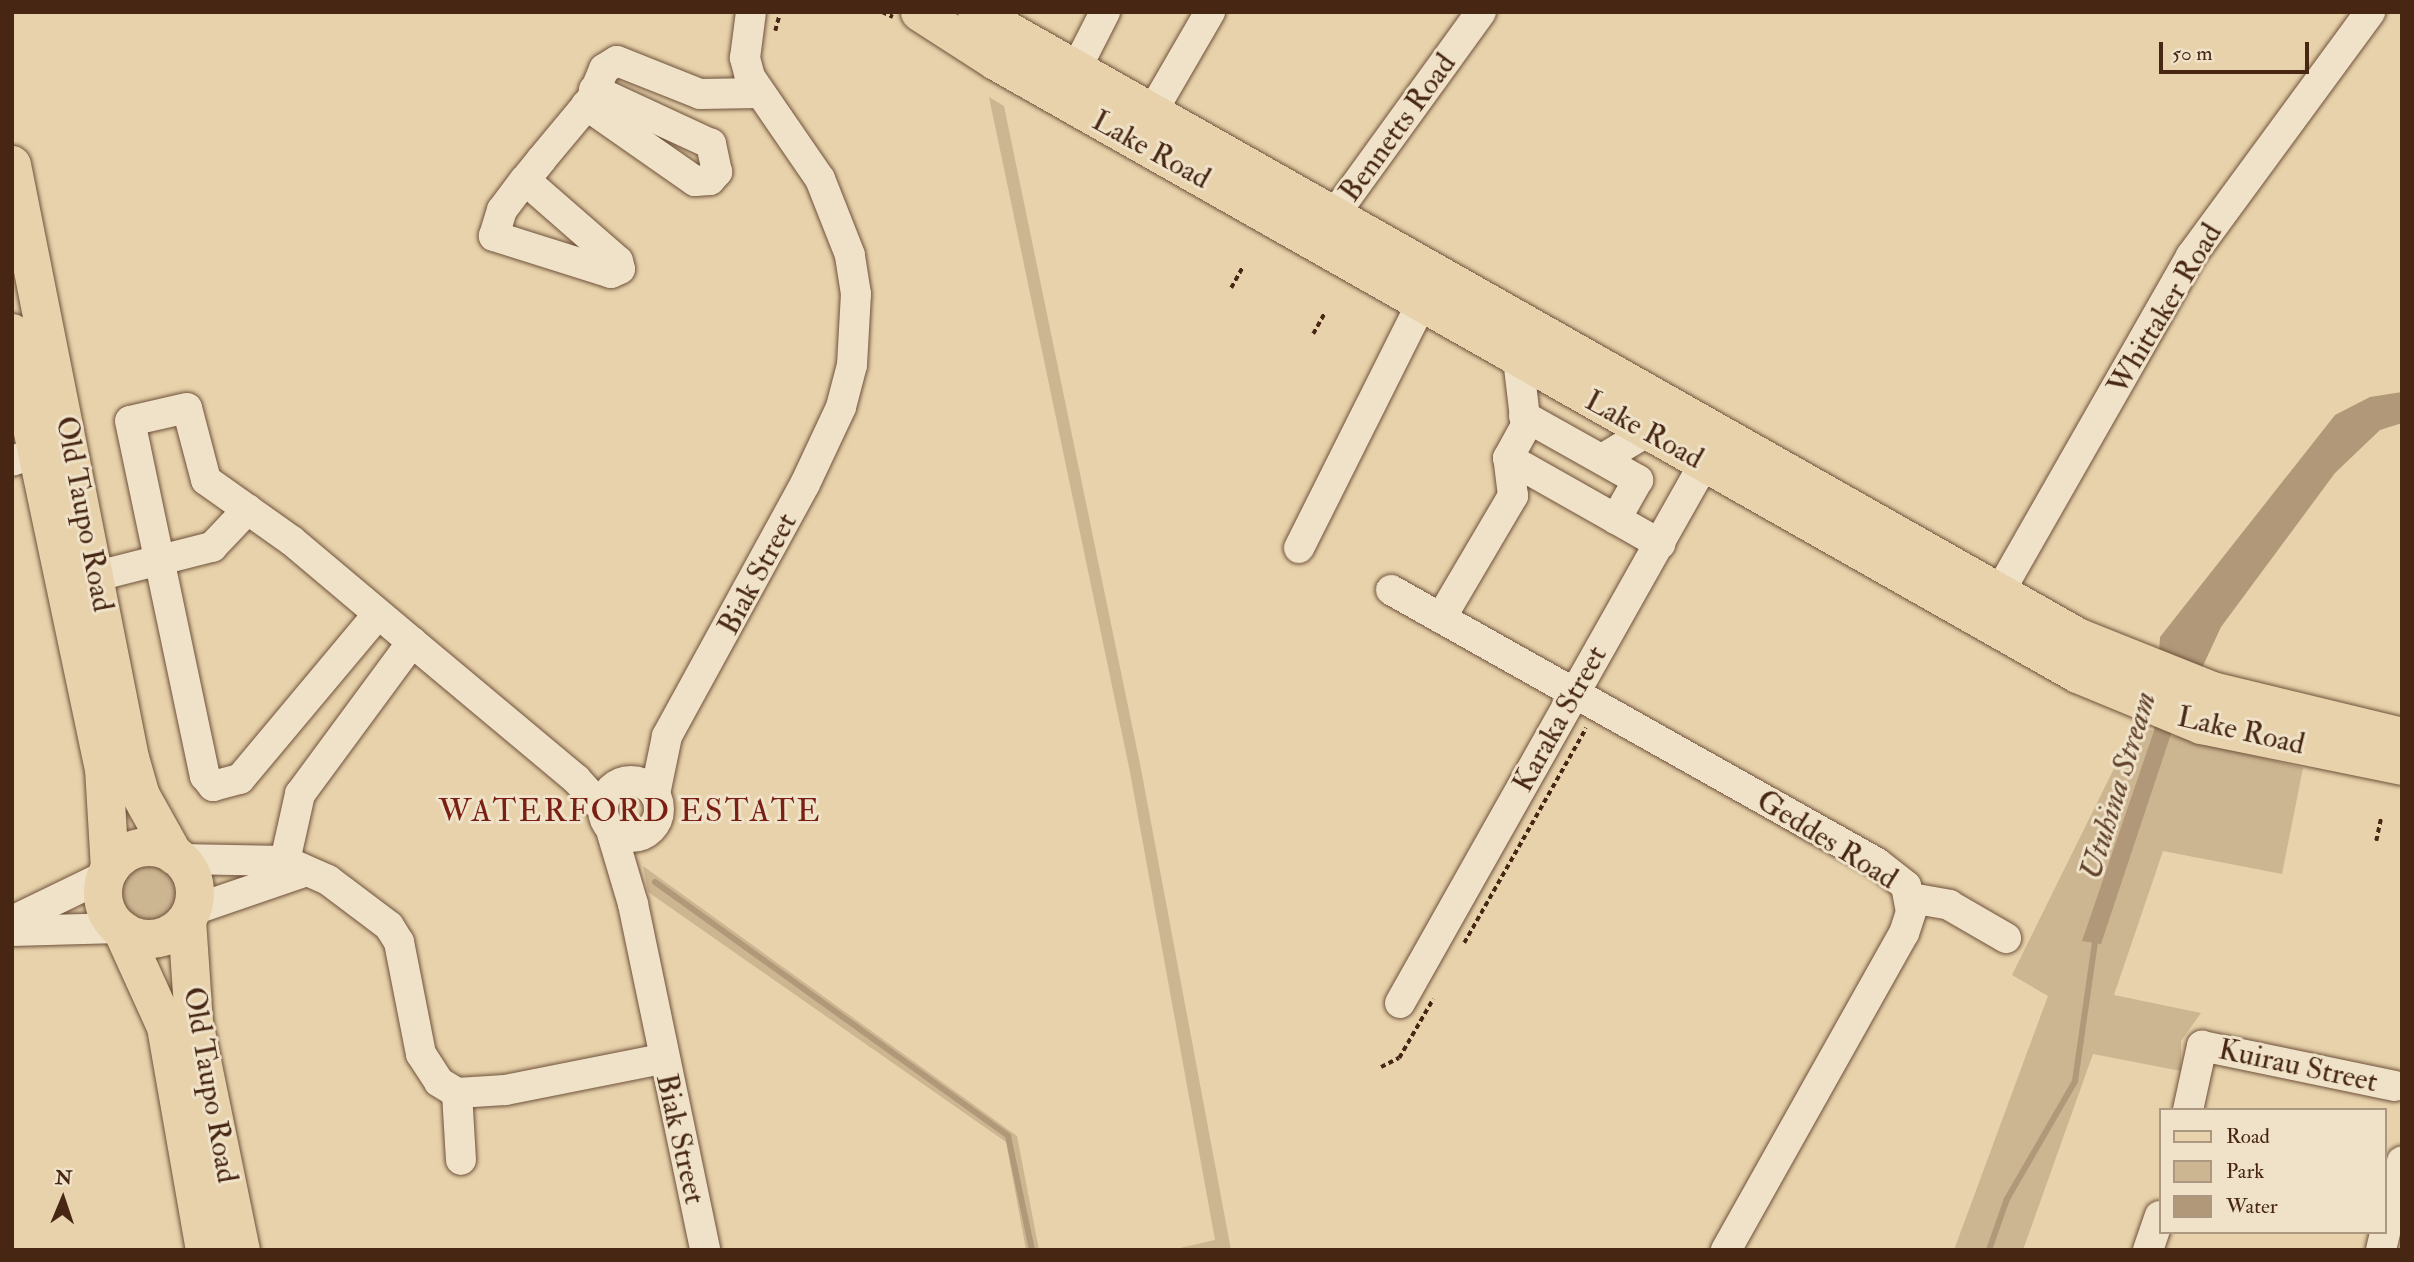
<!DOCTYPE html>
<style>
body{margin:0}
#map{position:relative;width:2414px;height:1262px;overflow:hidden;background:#e7d2ab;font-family:"IM FELL Double Pica",serif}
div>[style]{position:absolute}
.green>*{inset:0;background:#ccb591}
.round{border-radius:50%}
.water>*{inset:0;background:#b19878}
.stream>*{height:6px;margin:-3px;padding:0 3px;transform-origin:3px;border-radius:3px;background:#b19878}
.path>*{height:3.5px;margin-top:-1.75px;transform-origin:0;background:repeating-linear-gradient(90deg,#472614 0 5px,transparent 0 8.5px)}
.roads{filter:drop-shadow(0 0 2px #6f513a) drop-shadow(0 0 2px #6f513a)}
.minor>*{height:30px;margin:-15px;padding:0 15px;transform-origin:15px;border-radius:15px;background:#efe2c8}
.minor>.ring{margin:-15px;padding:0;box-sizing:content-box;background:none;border:30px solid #efe2c8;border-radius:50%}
.major>*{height:37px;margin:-18.5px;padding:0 18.5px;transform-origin:18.5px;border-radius:18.5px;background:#e7d2ab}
.highway>*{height:38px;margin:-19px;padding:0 19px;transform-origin:19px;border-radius:19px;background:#e7d2ab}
.highway>.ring{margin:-19px;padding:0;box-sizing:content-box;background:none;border:38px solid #e7d2ab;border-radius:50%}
span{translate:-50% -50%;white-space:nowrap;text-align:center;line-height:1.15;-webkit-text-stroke:6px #efe2c8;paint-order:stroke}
.street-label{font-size:30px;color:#472614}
.water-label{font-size:32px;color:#62422d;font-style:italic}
.neighbourhood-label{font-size:32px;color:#7a1f14;letter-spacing:2px}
.frame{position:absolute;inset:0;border:14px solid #472614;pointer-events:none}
.legend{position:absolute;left:2159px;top:1108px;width:228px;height:126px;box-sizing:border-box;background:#efe2c8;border:2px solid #ac9780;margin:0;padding:9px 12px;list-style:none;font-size:21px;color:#472614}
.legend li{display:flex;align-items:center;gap:14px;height:35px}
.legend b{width:35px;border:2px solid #ac9780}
.north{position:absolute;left:28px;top:1164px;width:70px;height:70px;-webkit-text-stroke:5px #efe2c8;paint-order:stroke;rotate:2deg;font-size:19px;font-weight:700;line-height:28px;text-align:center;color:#472614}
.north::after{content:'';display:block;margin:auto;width:24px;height:32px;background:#472614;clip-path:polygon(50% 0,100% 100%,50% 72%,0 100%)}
.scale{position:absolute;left:2159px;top:42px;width:150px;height:32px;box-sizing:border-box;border:4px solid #472614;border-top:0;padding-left:9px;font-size:21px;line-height:24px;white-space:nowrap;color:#472614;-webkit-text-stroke:5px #efe2c8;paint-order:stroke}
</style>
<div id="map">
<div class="green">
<i style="clip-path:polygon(989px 97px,1004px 106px,1141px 769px,1231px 1250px,1171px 1250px,1215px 1240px,1130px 772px)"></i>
<i style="clip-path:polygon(2135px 726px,2303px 768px,2282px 874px,2163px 851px,2114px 995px,2201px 1013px,2181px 1041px,2181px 1071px,2093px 1054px,2023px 1250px,1954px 1250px,2048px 996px,2012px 975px)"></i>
<i class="round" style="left:113px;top:859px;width:70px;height:70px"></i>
<i style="clip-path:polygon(643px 866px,1017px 1136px,1039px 1250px,1026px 1250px,1006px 1142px,648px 892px)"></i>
</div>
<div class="water">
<i style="clip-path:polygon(2402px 392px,2402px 423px,2380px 430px,2335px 473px,2221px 627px,2170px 737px,2101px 944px,2082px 941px,2154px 731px,2160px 637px,2335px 415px,2370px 397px)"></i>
</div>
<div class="stream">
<i style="left:655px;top:882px;width:435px;rotate:35.7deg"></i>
<i style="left:1008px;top:1136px;width:116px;rotate:78.1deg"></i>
<i style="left:1989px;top:1250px;width:54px;rotate:-70.6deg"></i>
<i style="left:2007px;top:1199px;width:136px;rotate:-60deg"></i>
<i style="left:2075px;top:1081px;width:147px;rotate:-81.8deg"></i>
</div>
<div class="path">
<i style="left:882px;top:12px;width:12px;rotate:24deg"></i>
<i style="left:775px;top:31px;width:16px;rotate:-75deg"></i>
<i style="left:1231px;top:288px;width:23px;rotate:-61deg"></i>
<i style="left:1313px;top:334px;width:23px;rotate:-61deg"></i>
<i style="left:2376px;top:841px;width:25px;rotate:-78deg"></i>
<i style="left:1464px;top:943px;width:247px;rotate:-60.4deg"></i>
<i style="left:1381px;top:1067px;width:20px;rotate:-27deg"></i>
<i style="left:1399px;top:1058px;width:68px;rotate:-60deg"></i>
</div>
<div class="roads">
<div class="minor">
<i style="left:1076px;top:69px;width:64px;rotate:-63deg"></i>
<i style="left:586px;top:105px;width:133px;rotate:34.9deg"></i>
<i style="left:695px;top:181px;width:15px;rotate:-4deg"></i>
<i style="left:710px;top:180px;width:11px;rotate:-49deg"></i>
<i style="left:717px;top:172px;width:29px;rotate:-102deg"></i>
<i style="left:711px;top:144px;width:129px;rotate:-155.2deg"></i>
<i style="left:1152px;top:112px;width:116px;rotate:-59.9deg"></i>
<i style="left:525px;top:180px;width:123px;rotate:41.1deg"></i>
<i style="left:618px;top:261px;width:8px;rotate:76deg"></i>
<i style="left:620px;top:269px;width:10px;rotate:156deg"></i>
<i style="left:611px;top:273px;width:123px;rotate:-162.5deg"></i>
<i style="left:494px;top:236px;width:27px;rotate:-73deg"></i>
<i style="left:502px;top:210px;width:38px;rotate:-53deg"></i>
<i style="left:525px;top:180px;width:26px;rotate:-51deg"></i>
<i style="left:541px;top:160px;width:78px;rotate:-50.2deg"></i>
<i style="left:591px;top:100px;width:34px;rotate:-67deg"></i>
<i style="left:604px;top:69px;width:15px;rotate:-32deg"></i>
<i style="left:617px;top:61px;width:89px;rotate:21.7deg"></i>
<i style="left:700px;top:94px;width:59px;rotate:-1deg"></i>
<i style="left:1321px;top:233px;width:273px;rotate:-54.1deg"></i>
<i style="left:1524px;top:416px;width:131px;rotate:29.3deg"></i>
<i style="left:1638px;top:480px;width:45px;rotate:119.4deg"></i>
<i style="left:1616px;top:519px;width:51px;rotate:29.6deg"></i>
<i style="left:1508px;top:458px;width:124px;rotate:29.5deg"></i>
<i style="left:1602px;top:459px;width:52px;rotate:-31deg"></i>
<i style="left:12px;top:461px;width:49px;rotate:-19.2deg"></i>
<i style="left:1299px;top:548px;width:273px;rotate:-63.4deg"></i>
<i style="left:97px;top:576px;width:119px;rotate:-14.2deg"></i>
<i style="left:212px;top:547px;width:52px;rotate:-46.5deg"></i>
<i style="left:1391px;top:590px;width:557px;rotate:29.32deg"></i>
<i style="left:1877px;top:863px;width:37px;rotate:38deg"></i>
<i style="left:1906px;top:886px;width:26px;rotate:79deg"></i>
<i style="left:1911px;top:912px;width:22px;rotate:108deg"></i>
<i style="left:1904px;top:933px;width:364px;rotate:119.3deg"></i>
<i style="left:1988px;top:612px;width:410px;rotate:-60.3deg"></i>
<i style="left:2191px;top:256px;width:303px;rotate:-53.7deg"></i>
<i style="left:1441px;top:618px;width:142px;rotate:-59.5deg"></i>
<i style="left:1513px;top:496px;width:38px;rotate:-97deg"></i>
<i style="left:1508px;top:458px;width:37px;rotate:-61deg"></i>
<i style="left:1526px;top:426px;width:67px;rotate:-96.8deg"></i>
<i style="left:412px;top:642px;width:214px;rotate:39.9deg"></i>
<i style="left:576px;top:779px;width:40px;rotate:48deg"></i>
<i class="ring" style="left:603px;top:781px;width:26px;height:26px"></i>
<i style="left:655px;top:794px;width:59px;rotate:-78.3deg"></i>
<i style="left:667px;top:736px;width:287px;rotate:-61.3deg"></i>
<i style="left:805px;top:484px;width:85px;rotate:-64.9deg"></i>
<i style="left:841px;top:407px;width:43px;rotate:-75.3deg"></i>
<i style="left:852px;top:365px;width:71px;rotate:-86.8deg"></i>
<i style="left:856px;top:294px;width:39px;rotate:-99deg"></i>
<i style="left:850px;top:255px;width:82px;rotate:-111.5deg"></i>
<i style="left:820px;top:179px;width:124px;rotate:-124.5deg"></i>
<i style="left:750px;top:77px;width:20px;rotate:-105deg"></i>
<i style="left:745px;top:58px;width:46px;rotate:-82.6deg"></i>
<i style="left:611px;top:830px;width:77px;rotate:73.4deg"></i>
<i style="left:633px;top:904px;width:353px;rotate:78.2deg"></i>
<i style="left:180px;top:859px;width:105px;rotate:1.1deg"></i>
<i style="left:285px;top:861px;width:47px;rotate:23.8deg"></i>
<i style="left:328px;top:880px;width:76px;rotate:37deg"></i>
<i style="left:389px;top:926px;width:19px;rotate:58deg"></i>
<i style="left:399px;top:942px;width:114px;rotate:78.9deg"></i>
<i style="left:421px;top:1054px;width:33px;rotate:57deg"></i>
<i style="left:439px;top:1082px;width:21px;rotate:31deg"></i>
<i style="left:457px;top:1093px;width:48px;rotate:-3.6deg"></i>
<i style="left:505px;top:1090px;width:160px;rotate:-11.2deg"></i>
<i style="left:285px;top:861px;width:69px;rotate:-77.4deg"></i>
<i style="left:300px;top:794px;width:189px;rotate:-53.6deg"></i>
<i style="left:412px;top:642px;width:157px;rotate:-139.9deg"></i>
<i style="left:292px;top:541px;width:105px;rotate:-144.7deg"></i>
<i style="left:206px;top:480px;width:74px;rotate:-104.8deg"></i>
<i style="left:187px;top:408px;width:58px;rotate:167.2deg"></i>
<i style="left:130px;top:421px;width:363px;rotate:78.1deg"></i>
<i style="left:205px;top:776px;width:13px;rotate:51deg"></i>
<i style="left:213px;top:786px;width:28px;rotate:-15deg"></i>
<i style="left:240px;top:779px;width:215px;rotate:-50.1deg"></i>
<i style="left:1911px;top:898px;width:39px;rotate:10deg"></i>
<i style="left:1949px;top:905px;width:66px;rotate:30.1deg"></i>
<i style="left:193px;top:910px;width:120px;rotate:-18.9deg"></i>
<i style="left:12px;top:921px;width:106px;rotate:-25.8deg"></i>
<i style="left:12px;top:931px;width:107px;rotate:-1.6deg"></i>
<i style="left:1400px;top:1003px;width:639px;rotate:-60.59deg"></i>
<i style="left:457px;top:1093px;width:67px;rotate:86.6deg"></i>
<i style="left:2188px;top:1110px;width:66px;rotate:-77.7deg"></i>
<i style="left:2202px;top:1046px;width:197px;rotate:11.7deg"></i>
<i style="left:2148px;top:1250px;width:36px;rotate:-71deg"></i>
<i style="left:2381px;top:1250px;width:91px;rotate:-76.7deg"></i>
</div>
<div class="major">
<i style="left:919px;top:12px;width:90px;rotate:32.8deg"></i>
<i style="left:995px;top:61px;width:1244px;rotate:29.53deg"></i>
<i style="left:2077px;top:674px;width:134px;rotate:22.4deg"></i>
<i style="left:2201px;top:725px;width:205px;rotate:11.5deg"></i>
<i style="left:976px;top:12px;width:1266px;rotate:29.54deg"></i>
<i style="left:2077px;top:636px;width:145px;rotate:21.8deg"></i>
<i style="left:2212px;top:690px;width:195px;rotate:13.6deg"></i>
</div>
<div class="highway">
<i style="left:12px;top:165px;width:605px;rotate:78.75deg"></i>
<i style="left:130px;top:758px;width:37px;rotate:74deg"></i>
<i style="left:140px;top:794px;width:70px;rotate:60.9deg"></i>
<i style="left:12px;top:333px;width:445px;rotate:78.1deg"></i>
<i style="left:104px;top:768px;width:101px;rotate:86.6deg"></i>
<i class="ring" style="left:103px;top:847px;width:54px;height:54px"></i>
<i style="left:187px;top:920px;width:102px;rotate:86.1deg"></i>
<i style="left:194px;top:1022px;width:233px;rotate:78.4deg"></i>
<i style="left:122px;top:930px;width:107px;rotate:65.6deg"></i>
<i style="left:166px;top:1027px;width:226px;rotate:80.1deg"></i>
</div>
</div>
<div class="street-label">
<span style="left:1398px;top:128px;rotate:-54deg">Bennetts Road</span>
<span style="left:1151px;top:150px;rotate:29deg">Lake Road</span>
<span style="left:2165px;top:309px;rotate:-59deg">Whittaker Road</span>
<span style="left:1644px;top:430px;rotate:29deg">Lake Road</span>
<span style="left:84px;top:514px;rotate:79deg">Old Taupo Road</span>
<span style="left:758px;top:574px;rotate:-62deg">Biak Street</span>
<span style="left:1560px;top:719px;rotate:-61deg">Karaka Street</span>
<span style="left:2241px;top:731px;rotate:13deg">Lake Road</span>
<span style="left:1827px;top:840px;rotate:32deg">Geddes Road</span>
<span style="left:2298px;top:1066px;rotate:12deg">Kuirau Street</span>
<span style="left:210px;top:1085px;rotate:80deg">Old Taupo Road</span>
<span style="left:680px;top:1139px;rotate:77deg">Biak Street</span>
</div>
<div class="water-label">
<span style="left:2118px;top:786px;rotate:-73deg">Utuhina Stream</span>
</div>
<div class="neighbourhood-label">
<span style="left:630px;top:811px">WATERFORD ESTATE</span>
</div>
<div class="frame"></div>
<ul class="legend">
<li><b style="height:9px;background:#e7d2ab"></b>Road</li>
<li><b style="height:19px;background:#ccb591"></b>Park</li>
<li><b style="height:19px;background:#b19878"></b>Water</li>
</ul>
<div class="north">N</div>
<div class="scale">50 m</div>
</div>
